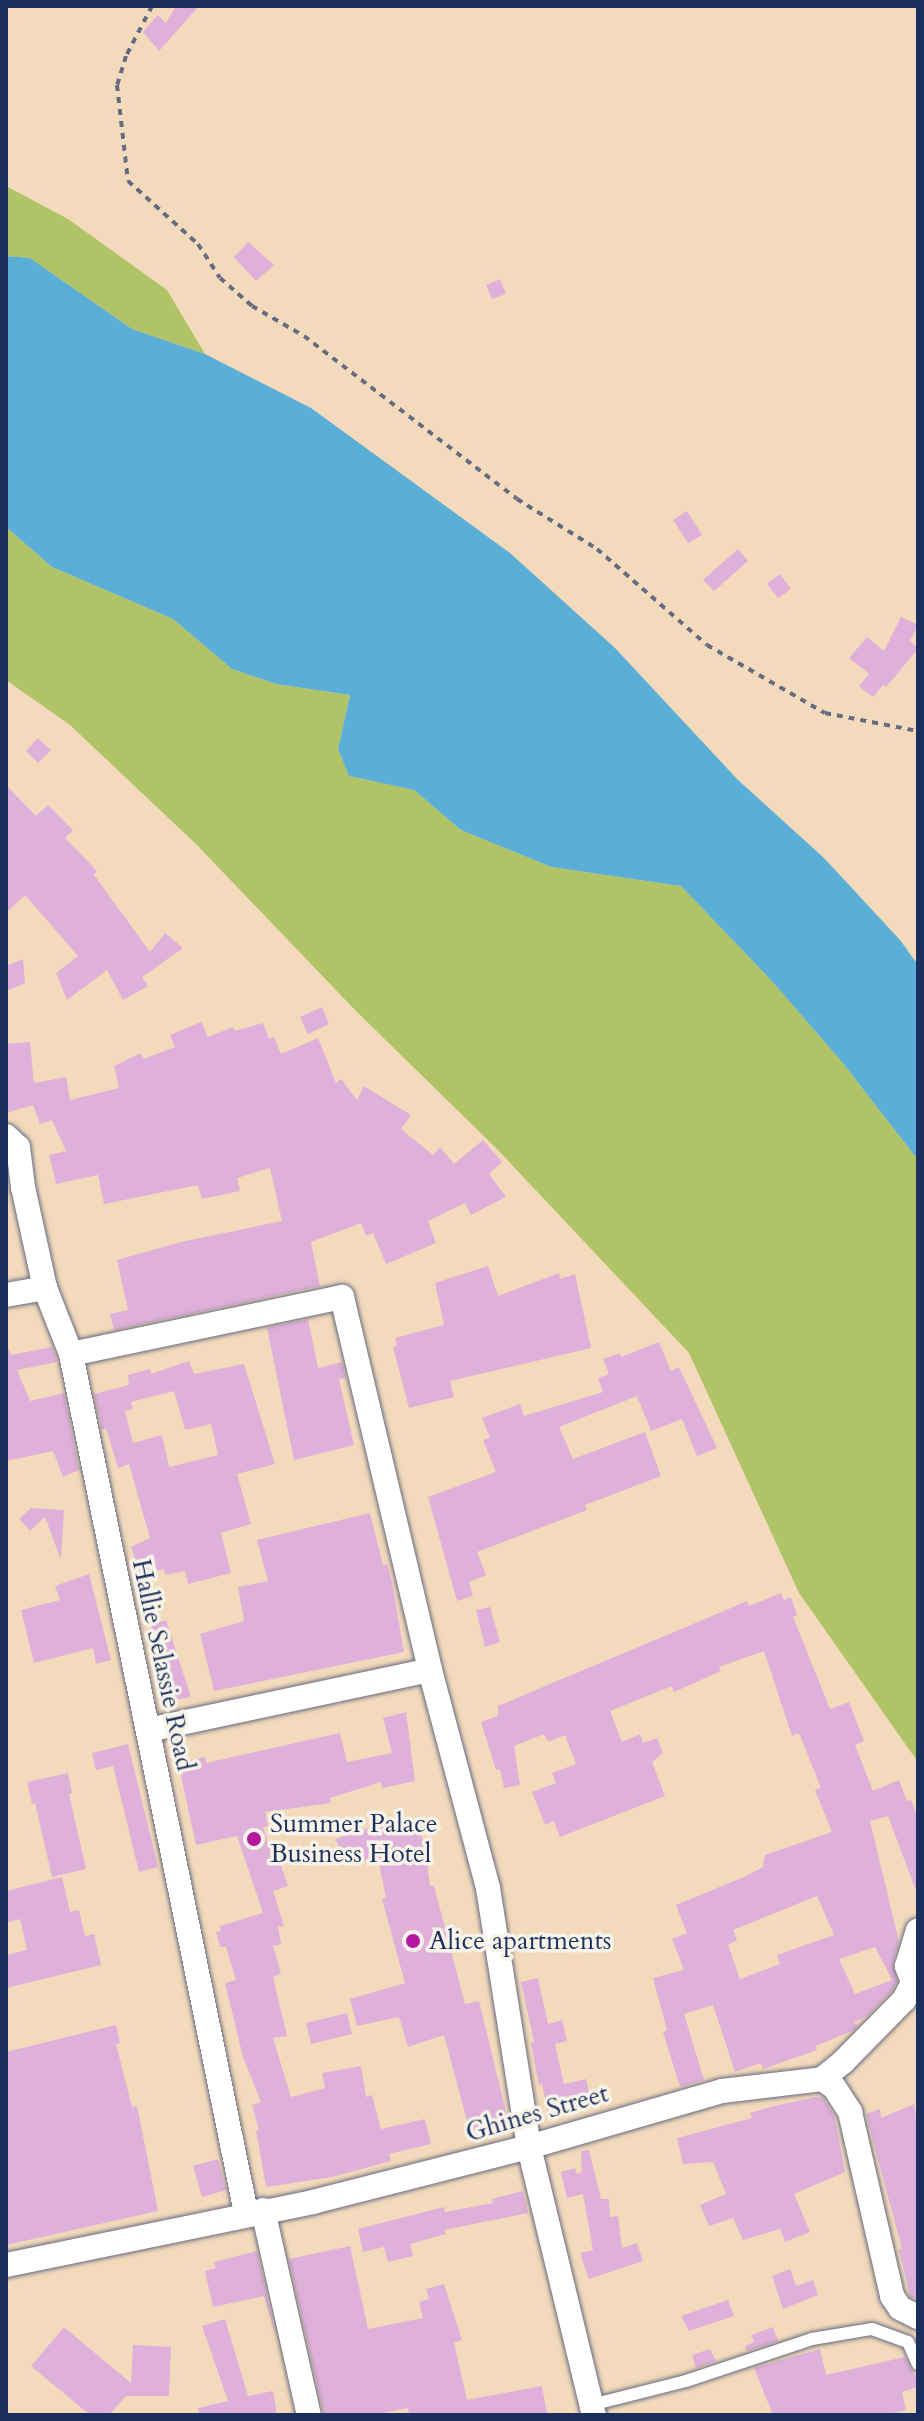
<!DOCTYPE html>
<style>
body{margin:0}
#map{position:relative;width:924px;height:2421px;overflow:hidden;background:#f3dabc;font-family:Cardo,serif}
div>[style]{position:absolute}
.green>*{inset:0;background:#b0c366}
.water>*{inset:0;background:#5baed6}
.building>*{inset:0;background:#dfb0d9}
.path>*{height:4px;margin-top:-2px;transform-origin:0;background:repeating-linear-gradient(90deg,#676b7f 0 6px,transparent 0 12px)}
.roads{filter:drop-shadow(0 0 2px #676b7f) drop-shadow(0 0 2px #676b7f)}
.lane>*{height:12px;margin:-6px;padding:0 6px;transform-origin:6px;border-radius:6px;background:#fff}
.street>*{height:24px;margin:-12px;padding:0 12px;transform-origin:12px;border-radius:12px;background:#fff}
.dots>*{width:22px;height:22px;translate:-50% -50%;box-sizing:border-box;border:4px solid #f7f3e8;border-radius:50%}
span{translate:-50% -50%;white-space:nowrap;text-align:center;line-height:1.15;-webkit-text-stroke:7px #f7f3e8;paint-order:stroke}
.street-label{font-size:26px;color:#1b2f5e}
.poi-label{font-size:26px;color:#1b2f5e}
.left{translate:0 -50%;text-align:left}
.frame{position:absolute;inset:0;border:8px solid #1b2f5e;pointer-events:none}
</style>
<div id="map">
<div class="green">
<i style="clip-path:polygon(6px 186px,68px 219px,167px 290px,205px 354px,132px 329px,30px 258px,6px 256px)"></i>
<i style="clip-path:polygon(6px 527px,52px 567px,173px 619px,232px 669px,276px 684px,350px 695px,338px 749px,349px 776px,414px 790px,461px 830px,551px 867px,681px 886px,770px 979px,842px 1062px,918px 1160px,918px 1762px,799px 1593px,689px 1353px,497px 1149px,355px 1010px,196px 844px,70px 725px,6px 680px)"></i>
</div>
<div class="water">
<i style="clip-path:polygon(6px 256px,30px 258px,132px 329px,205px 354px,311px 408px,510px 553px,615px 648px,738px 780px,824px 858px,900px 940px,918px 965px,918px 1160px,842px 1062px,770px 979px,681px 886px,551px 867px,461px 830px,414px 790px,349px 776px,338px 749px,350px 695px,276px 684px,232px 669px,173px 619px,52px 567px,6px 527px)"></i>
</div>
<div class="building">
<i style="clip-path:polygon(176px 6px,199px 6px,159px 51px,143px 32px,158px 15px,166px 23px)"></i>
<i style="clip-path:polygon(248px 242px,274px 265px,256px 281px,234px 257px)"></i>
<i style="clip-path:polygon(500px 279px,506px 294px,492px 299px,486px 285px)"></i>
<i style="clip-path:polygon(687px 511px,702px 535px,688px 543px,673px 520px)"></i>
<i style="clip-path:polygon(738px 549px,748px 561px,714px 591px,703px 580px)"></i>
<i style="clip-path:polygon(780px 574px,791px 589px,778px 598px,767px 584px)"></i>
<i style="clip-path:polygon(901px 617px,918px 625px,910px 641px,918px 649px,886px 687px,883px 685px,873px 697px,859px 686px,869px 674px,849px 658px,867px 637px,884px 651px)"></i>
<i style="clip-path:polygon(38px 738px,51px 750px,38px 763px,26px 751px)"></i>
<i style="clip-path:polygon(6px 785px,36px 816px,48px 805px,73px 830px,65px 838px,97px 871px,94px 875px,150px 952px,165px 933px,183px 948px,142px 977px,148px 986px,123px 1000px,107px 970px,67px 1000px,56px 973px,78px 956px,25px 895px,6px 913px)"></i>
<i style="clip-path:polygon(23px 959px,25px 983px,6px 991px,6px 966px)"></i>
<i style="clip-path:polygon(322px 1007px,329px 1024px,308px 1034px,300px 1017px)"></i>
<i style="clip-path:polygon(201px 1022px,208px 1037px,233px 1027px,235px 1031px,263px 1023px,269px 1039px,274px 1037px,281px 1054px,318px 1038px,336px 1083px,341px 1079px,357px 1100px,364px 1086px,411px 1115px,401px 1129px,433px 1155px,440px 1147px,454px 1164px,483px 1140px,502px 1162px,489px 1174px,506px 1197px,471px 1215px,465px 1203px,428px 1221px,436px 1243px,386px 1264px,373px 1233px,366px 1236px,361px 1223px,311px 1242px,320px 1286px,114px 1330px,110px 1314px,128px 1310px,117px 1260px,181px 1242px,282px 1221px,270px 1168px,237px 1178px,240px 1191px,202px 1199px,198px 1185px,104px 1204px,98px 1175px,56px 1184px,49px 1155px,66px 1151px,52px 1120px,40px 1124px,33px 1105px,6px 1113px,6px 1044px,30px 1042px,34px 1083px,66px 1077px,70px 1100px,119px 1088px,114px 1066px,141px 1053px,144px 1059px,175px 1047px,170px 1035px)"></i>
<i style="clip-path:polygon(488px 1266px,498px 1296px,559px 1273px,560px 1279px,575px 1274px,591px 1348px,450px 1381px,454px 1397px,409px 1408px,393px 1347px,397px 1346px,395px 1338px,444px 1325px,435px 1283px)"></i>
<i style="clip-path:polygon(308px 1319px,318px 1368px,342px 1362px,346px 1378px,339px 1379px,354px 1445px,294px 1460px,267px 1328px)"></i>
<i style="clip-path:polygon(659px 1342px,671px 1371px,679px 1367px,717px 1448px,697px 1456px,682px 1419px,651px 1431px,637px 1396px,559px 1427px,573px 1459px,645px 1432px,661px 1476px,585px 1505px,587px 1510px,477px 1552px,486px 1575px,469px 1582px,473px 1596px,457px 1601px,428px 1497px,496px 1472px,483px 1440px,490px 1438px,482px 1418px,520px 1404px,524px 1416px,603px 1392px,598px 1378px,609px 1374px,603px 1359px,620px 1353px,621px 1357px)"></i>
<i style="clip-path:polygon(6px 1343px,11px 1355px,52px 1347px,57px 1362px,17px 1370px,30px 1401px,64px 1393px,79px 1470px,63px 1477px,53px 1451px,6px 1461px)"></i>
<i style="clip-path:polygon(evenodd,189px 1361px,194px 1374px,244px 1364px,275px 1464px,237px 1474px,251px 1524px,221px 1533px,231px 1573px,188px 1584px,185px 1571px,165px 1575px,164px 1569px,141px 1575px,131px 1547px,150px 1538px,129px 1464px,118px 1468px,106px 1428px,102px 1430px,94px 1394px,129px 1385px,128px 1375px,150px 1369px,151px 1374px,189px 1361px,174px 1391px,185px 1430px,211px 1424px,218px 1455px,169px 1467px,162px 1435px,133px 1443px,125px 1411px,133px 1409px,131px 1402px,174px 1391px)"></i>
<i style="clip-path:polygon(31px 1508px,64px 1510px,61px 1560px,45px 1517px,30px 1531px,19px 1519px)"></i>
<i style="clip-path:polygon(370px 1513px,383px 1565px,387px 1564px,392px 1583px,404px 1652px,214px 1691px,200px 1634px,244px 1621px,238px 1587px,268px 1581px,257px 1540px)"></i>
<i style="clip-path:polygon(89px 1574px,111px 1660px,96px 1664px,93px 1648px,34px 1663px,21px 1610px,60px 1600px,55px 1586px)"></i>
<i style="clip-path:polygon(evenodd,781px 1593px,784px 1600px,791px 1597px,797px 1615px,793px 1617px,830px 1709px,849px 1702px,864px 1741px,855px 1745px,873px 1791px,899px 1780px,907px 1801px,911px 1800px,918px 1818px,918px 1896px,888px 1816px,870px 1821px,899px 1942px,893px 1962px,897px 1981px,892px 1991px,867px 2016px,854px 2022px,858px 2026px,854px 2030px,816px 2046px,817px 2050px,763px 2069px,761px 2063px,735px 2072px,713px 2005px,684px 2014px,704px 2080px,680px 2087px,663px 2032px,667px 2030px,653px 1978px,684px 1970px,672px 1939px,687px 1933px,676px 1905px,746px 1876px,763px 1867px,765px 1855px,832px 1832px,815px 1790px,821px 1788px,799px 1733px,792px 1736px,764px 1651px,719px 1667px,721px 1671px,674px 1692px,672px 1686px,610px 1711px,622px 1742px,640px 1734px,643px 1743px,657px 1738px,663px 1753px,652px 1762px,665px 1796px,560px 1837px,554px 1821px,545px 1825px,532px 1792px,556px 1783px,552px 1773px,576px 1764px,565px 1735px,548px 1742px,544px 1734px,514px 1746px,520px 1785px,504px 1788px,500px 1769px,496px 1770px,481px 1722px,498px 1716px,498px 1706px,731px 1608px,747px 1601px,749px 1606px,781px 1593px,817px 1896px,834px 1935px,777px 1955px,780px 1964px,740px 1979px,728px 1945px,737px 1940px,733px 1930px,817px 1896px,781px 1593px,875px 1947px,892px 1980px,855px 1994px,839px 1959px,875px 1947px)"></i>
<i style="clip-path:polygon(490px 1607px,500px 1642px,485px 1647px,476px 1610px)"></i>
<i style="clip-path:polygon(166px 1620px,191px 1697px,163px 1702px,150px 1625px)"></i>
<i style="clip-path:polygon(406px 1712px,415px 1781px,382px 1788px,381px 1782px,330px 1798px,331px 1803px,265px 1812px,268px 1826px,263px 1827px,273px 1859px,278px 1857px,288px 1886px,273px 1891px,284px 1926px,278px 1927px,281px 1944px,273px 1946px,281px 1974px,273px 1977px,287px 2036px,273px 2038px,291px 2097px,325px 2088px,322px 2073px,361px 2066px,366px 2097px,372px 2095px,381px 2129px,425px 2119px,431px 2144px,389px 2154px,391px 2161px,332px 2177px,266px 2187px,256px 2130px,259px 2130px,252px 2105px,261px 2102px,243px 2057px,225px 1983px,236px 1980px,226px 1947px,220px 1947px,216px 1932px,221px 1931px,220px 1926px,263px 1913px,237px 1836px,196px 1845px,178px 1762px,205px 1757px,206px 1763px,340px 1733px,347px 1762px,392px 1753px,383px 1718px)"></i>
<i style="clip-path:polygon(128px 1744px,158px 1867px,139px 1872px,113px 1766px,96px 1770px,92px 1753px)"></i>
<i style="clip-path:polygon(68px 1773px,72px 1793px,69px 1794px,86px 1869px,52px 1877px,35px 1803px,32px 1804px,27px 1782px)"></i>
<i style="clip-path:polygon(416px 1819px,425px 1847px,430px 1886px,434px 1886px,465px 2004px,479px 2001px,511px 2132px,473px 2143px,444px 2035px,408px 2047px,399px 2017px,357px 2026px,350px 1999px,405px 1983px,382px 1899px,386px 1898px,378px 1858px,348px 1863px,335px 1839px,384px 1823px,385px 1828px)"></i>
<i style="clip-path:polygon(62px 1877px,70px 1912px,79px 1910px,85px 1936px,94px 1934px,101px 1965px,6px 1988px,6px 1955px,27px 1950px,20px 1919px,6px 1923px,6px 1891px)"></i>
<i style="clip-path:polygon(538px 1978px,548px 2024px,562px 2020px,567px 2041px,555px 2044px,564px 2084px,586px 2079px,591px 2102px,564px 2109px,566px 2115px,549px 2118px,542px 2084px,539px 2085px,531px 2043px,534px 2042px,521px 1982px)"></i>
<i style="clip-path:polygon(347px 2013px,352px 2034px,311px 2044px,306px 2023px)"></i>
<i style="clip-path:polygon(116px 2025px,120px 2043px,116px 2044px,132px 2107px,137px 2106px,158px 2211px,6px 2245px,6px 2052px)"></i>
<i style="clip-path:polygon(816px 2097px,823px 2098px,834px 2114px,845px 2172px,794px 2194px,810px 2232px,785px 2242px,780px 2229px,743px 2240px,733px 2218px,709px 2226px,700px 2205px,726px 2194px,713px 2162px,683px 2164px,677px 2138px,752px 2118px,750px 2113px,770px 2107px)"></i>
<i style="clip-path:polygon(914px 2104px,918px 2129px,918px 2300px,910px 2296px,899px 2249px,902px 2249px,866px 2114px,880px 2109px,881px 2118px)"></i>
<i style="clip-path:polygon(589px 2150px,601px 2199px,609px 2199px,610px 2217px,618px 2216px,622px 2248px,637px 2243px,643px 2261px,589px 2279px,580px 2253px,593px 2250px,583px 2194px,567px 2198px,561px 2172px,575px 2168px,577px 2174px,582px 2172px,581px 2151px)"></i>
<i style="clip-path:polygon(218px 2159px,226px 2190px,202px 2197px,193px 2166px)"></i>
<i style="clip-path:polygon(523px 2191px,528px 2213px,444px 2230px,446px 2234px,410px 2244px,413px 2256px,388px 2262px,384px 2247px,363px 2252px,358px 2229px,444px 2207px,445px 2212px,493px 2203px,492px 2199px)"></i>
<i style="clip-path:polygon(350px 2246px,368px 2329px,423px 2318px,419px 2302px,429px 2299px,426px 2289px,444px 2284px,462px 2340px,454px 2343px,467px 2400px,542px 2386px,547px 2413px,409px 2415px,408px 2408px,374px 2415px,324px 2415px,289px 2259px)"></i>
<i style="clip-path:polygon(257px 2251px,276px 2337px,264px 2296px,213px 2307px,205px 2271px,216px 2268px,214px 2262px)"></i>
<i style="clip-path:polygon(790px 2269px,796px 2286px,813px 2280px,818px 2295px,783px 2309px,772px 2276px)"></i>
<i style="clip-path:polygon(728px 2300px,734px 2316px,689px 2331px,681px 2316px)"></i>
<i style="clip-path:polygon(225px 2319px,248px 2396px,273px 2391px,277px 2415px,199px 2415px,198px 2408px,228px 2401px,202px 2326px)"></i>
<i style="clip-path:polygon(64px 2327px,131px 2383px,133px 2345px,171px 2347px,169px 2396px,126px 2396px,109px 2415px,90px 2415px,31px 2366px)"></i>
<i style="clip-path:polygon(773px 2327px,778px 2341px,747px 2351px,745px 2346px,754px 2342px,751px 2335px)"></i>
<i style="clip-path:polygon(710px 2349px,716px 2361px,696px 2368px,692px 2355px)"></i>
<i style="clip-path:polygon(820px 2349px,826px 2375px,905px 2357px,918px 2380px,918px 2387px,902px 2392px,906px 2410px,886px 2415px,773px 2415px,754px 2368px)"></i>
</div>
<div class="path">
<i style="left:152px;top:6px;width:56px;rotate:117.5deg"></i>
<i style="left:126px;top:56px;width:30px;rotate:107deg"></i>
<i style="left:117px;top:85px;width:97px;rotate:83.5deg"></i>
<i style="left:128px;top:181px;width:94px;rotate:42deg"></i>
<i style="left:198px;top:244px;width:40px;rotate:57.1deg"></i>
<i style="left:220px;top:278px;width:43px;rotate:41.2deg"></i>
<i style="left:252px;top:306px;width:60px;rotate:30deg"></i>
<i style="left:304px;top:336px;width:268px;rotate:37.4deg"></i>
<i style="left:517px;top:499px;width:94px;rotate:32deg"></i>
<i style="left:597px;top:549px;width:146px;rotate:41.1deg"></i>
<i style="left:707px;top:645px;width:136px;rotate:30deg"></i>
<i style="left:825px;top:713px;width:95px;rotate:11deg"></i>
</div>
<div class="roads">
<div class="lane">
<i style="left:591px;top:2405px;width:98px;rotate:-14.2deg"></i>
<i style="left:686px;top:2381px;width:133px;rotate:-18.4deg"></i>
<i style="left:812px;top:2339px;width:61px;rotate:-9.5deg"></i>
<i style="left:872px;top:2329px;width:38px;rotate:20deg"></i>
<i style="left:908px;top:2342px;width:24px;rotate:66deg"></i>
</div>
<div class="street">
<i style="left:6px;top:1136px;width:16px;rotate:43deg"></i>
<i style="left:18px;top:1147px;width:40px;rotate:82.9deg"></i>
<i style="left:23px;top:1187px;width:103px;rotate:77.7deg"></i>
<i style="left:45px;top:1288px;width:71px;rotate:68.5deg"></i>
<i style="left:71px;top:1354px;width:877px;rotate:78.48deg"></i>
<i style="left:6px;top:1295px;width:40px;rotate:-10deg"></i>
<i style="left:71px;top:1354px;width:277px;rotate:-11.9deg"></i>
<i style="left:342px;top:1297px;width:383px;rotate:76.7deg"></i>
<i style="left:430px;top:1670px;width:226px;rotate:75.1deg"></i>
<i style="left:488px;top:1888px;width:262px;rotate:81deg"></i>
<i style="left:529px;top:2147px;width:276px;rotate:76.4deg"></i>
<i style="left:148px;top:1730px;width:288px;rotate:-12deg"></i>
<i style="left:822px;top:2079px;width:27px;rotate:-39deg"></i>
<i style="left:843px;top:2062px;width:87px;rotate:-45.5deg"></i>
<i style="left:904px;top:2000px;width:20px;rotate:-63deg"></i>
<i style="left:913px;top:1982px;width:17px;rotate:-111deg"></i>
<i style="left:907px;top:1966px;width:37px;rotate:-73deg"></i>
<i style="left:263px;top:2210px;width:210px;rotate:77.4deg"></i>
<i style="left:6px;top:2265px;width:313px;rotate:-11.6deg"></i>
<i style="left:313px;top:2202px;width:223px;rotate:-14.3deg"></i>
<i style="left:529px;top:2147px;width:201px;rotate:-16.2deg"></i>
<i style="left:722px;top:2091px;width:101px;rotate:-6.8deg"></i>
<i style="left:822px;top:2079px;width:14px;rotate:34deg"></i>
<i style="left:834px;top:2087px;width:30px;rotate:57deg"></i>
<i style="left:850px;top:2112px;width:189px;rotate:77.1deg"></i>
<i style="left:892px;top:2296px;width:14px;rotate:56deg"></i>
<i style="left:900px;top:2308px;width:20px;rotate:27deg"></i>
</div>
</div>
<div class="dots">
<i style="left:254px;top:1839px;background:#b5179e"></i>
<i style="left:413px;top:1941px;background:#b5179e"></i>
</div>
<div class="street-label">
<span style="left:163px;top:1665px;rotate:78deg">Hallie Selassie Road</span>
<span style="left:537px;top:2113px;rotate:-16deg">Ghines Street</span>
</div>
<div class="poi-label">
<span class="left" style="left:270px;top:1839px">Summer Palace<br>Business Hotel</span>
<span class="left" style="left:429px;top:1941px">Alice apartments</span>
</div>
<div class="frame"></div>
</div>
